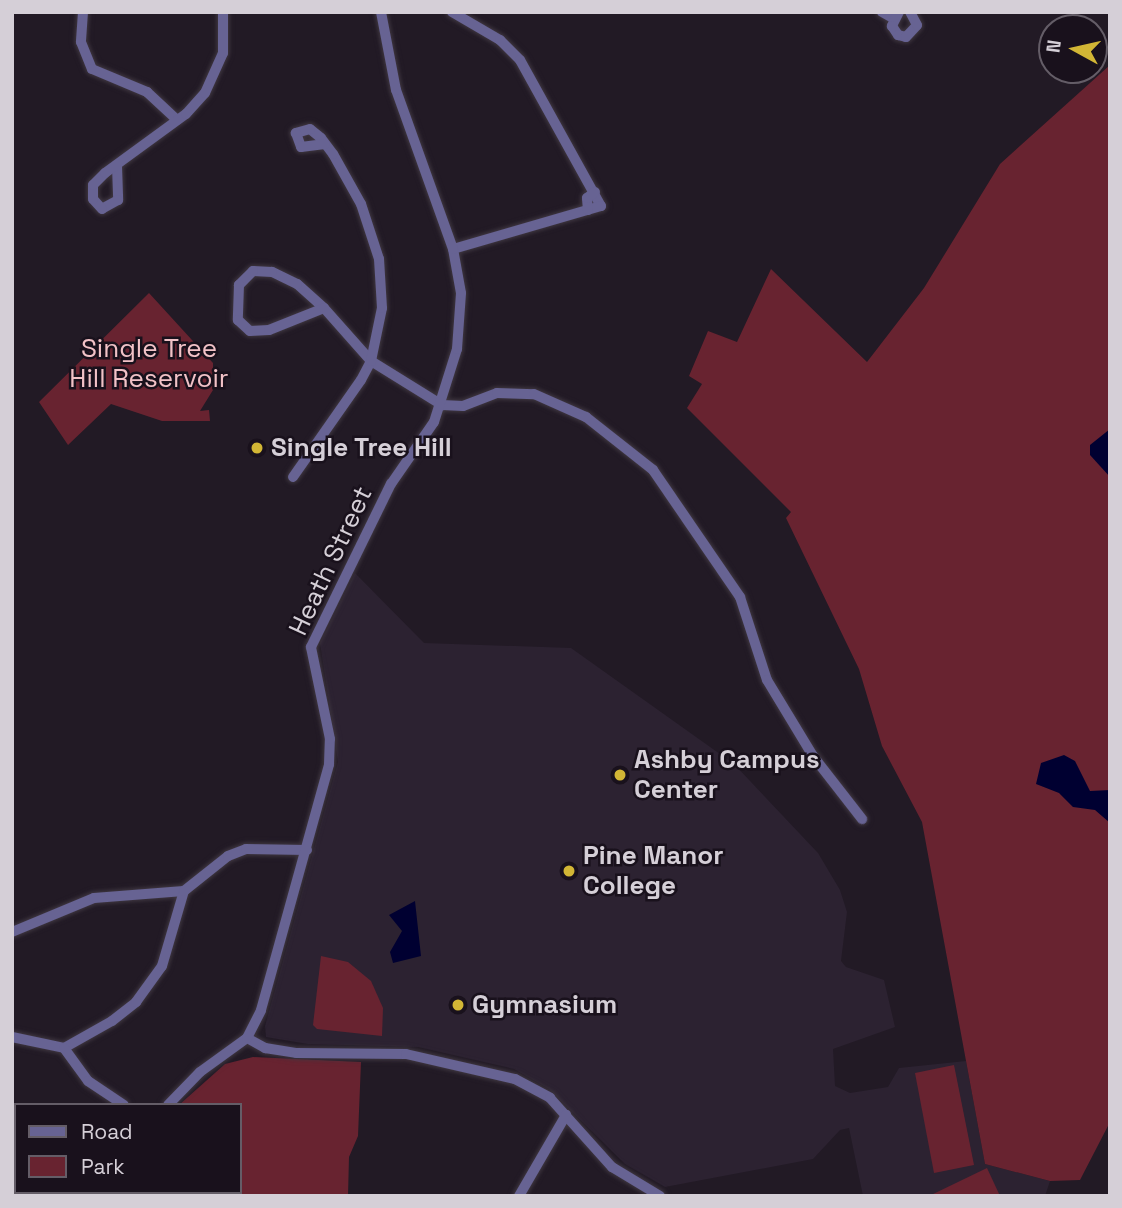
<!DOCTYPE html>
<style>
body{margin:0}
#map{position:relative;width:1122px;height:1208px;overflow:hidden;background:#221a25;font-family:"Space Grotesk",sans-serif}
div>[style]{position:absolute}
.built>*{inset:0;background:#2c2231}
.green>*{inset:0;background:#682330}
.water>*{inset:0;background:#000031}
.roads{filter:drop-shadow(0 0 2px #3f3741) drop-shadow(0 0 2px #3f3741)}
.minor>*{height:10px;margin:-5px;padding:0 5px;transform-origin:5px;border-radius:5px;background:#676393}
.highway>*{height:14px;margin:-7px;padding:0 7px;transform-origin:7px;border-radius:7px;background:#d4d3ec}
.dots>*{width:19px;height:19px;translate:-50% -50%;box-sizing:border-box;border:4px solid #19111c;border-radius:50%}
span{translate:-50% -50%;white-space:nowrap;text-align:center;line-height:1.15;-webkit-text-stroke:5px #19111c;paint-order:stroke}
.park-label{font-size:26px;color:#f2c2c7}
.poi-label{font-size:26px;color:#d5cfd7;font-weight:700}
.left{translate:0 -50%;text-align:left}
.street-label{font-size:26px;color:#d5cfd7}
.frame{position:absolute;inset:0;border:14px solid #d5cfd7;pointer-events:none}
.legend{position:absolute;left:14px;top:1103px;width:228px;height:91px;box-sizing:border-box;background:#19111c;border:2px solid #645d67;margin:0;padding:9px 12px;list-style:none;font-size:21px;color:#d5cfd7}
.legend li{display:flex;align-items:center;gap:14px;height:35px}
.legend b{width:35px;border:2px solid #645d67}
.north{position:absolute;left:1038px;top:14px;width:70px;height:70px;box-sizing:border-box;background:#19111c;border:2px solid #645d67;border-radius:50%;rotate:278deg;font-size:19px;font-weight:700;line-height:28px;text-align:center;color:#d5cfd7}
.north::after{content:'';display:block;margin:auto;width:24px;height:32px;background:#d2b635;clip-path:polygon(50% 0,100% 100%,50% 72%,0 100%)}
</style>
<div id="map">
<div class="built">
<i style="clip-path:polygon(355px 573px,424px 643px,571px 648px,734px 764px,818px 853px,840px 890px,847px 912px,841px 961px,846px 967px,884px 980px,895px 1027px,833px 1049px,835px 1086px,850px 1093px,888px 1087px,899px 1068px,966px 1061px,985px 1164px,1050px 1181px,1045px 1196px,863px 1196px,849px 1128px,840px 1130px,813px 1159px,665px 1187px,625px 1164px,549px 1089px,514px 1069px,418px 1047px,308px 1044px,266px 1037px,265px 1026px,338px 762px,320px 643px)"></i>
</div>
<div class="green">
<i style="clip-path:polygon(1110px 65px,1110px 1122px,1080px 1180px,1050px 1181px,985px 1164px,922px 822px,882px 746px,859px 669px,786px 518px,791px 512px,687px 408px,702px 384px,689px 376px,708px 331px,737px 342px,771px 269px,867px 362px,924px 288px,1000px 164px)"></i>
<i style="clip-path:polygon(149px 293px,213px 363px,213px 390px,200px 411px,209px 410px,210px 421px,162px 421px,111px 404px,68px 445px,39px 402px)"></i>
<i style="clip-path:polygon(321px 956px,348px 962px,371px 981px,383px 1008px,382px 1036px,317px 1029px,313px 1025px)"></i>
<i style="clip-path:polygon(253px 1057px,361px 1062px,358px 1136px,349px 1157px,348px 1196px,222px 1196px,221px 1192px,240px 1192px,240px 1105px,179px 1105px,225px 1064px)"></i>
<i style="clip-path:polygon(954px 1065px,974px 1165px,934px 1173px,915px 1073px)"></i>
<i style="clip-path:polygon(987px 1168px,1000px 1196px,929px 1196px)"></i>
</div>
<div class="water">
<i style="clip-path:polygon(1110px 429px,1110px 477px,1090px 455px,1090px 445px)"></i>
<i style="clip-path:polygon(1064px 755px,1075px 761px,1090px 791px,1110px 790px,1110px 823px,1095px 810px,1073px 807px,1059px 793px,1036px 784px,1041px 763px)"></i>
<i style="clip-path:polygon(415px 901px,421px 956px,393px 963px,390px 952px,402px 931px,389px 915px)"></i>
</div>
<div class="roads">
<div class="minor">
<i style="left:83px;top:12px;width:30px;rotate:94deg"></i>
<i style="left:81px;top:42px;width:29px;rotate:68deg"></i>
<i style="left:92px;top:69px;width:60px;rotate:22.7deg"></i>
<i style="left:147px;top:92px;width:41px;rotate:43deg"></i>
<i style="left:452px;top:12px;width:56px;rotate:30.3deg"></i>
<i style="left:500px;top:40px;width:28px;rotate:45deg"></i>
<i style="left:520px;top:60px;width:167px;rotate:61deg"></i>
<i style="left:601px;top:206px;width:154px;rotate:163.8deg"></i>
<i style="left:882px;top:12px;width:13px;rotate:29deg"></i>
<i style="left:899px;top:12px;width:16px;rotate:117deg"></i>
<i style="left:892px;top:26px;width:11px;rotate:56deg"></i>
<i style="left:898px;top:35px;width:8px;rotate:14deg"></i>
<i style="left:906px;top:37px;width:16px;rotate:-47deg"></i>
<i style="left:917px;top:25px;width:15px;rotate:-118deg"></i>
<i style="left:117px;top:166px;width:34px;rotate:88deg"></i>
<i style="left:118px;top:200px;width:18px;rotate:151deg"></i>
<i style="left:102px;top:209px;width:13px;rotate:-132deg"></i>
<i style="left:93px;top:199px;width:14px;rotate:-90deg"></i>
<i style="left:93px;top:185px;width:17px;rotate:-45deg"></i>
<i style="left:105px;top:173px;width:100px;rotate:-36.1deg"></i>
<i style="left:186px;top:114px;width:28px;rotate:-48deg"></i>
<i style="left:205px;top:93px;width:44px;rotate:-65.8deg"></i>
<i style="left:223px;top:53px;width:41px;rotate:-90deg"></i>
<i style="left:588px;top:210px;width:12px;rotate:-95deg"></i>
<i style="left:587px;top:198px;width:10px;rotate:-37deg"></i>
<i style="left:324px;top:308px;width:36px;rotate:-138deg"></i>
<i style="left:297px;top:284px;width:28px;rotate:-154deg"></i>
<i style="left:272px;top:272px;width:19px;rotate:-177deg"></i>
<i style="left:253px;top:271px;width:20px;rotate:135deg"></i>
<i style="left:239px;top:285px;width:35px;rotate:92deg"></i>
<i style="left:238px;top:320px;width:16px;rotate:43deg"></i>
<i style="left:250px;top:331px;width:19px;rotate:-3deg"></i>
<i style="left:269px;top:330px;width:59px;rotate:-21.8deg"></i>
<i style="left:324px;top:308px;width:71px;rotate:48.4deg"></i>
<i style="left:371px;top:361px;width:84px;rotate:31.8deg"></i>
<i style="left:442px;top:405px;width:21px;rotate:3deg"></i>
<i style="left:463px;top:406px;width:36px;rotate:-21deg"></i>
<i style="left:497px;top:393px;width:37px;rotate:2deg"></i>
<i style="left:534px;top:394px;width:57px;rotate:23.9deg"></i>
<i style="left:586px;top:417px;width:85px;rotate:38.3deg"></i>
<i style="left:653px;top:470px;width:154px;rotate:55.6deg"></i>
<i style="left:740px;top:597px;width:87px;rotate:72deg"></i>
<i style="left:767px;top:680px;width:89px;rotate:58.8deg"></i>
<i style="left:813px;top:756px;width:80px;rotate:52.1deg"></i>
<i style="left:293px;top:477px;width:118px;rotate:-55deg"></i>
<i style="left:361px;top:380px;width:21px;rotate:-62deg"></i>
<i style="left:371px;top:361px;width:54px;rotate:-78.3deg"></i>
<i style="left:382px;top:308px;width:49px;rotate:-93.5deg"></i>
<i style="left:379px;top:259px;width:58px;rotate:-108.1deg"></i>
<i style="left:361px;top:204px;width:57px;rotate:-119.2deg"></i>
<i style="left:333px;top:154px;width:20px;rotate:-127deg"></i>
<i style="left:321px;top:138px;width:14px;rotate:-141deg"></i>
<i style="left:310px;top:129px;width:15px;rotate:164deg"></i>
<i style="left:296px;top:133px;width:15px;rotate:70deg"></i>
<i style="left:301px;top:147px;width:24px;rotate:-7deg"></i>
<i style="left:12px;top:932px;width:89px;rotate:-22.5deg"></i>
<i style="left:94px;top:898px;width:90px;rotate:-4.4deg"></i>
<i style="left:12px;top:1037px;width:53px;rotate:11.9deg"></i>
<i style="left:64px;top:1048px;width:55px;rotate:-29.4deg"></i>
<i style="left:112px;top:1021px;width:31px;rotate:-38deg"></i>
<i style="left:136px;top:1002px;width:44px;rotate:-54.2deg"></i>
<i style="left:162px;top:966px;width:78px;rotate:-73.7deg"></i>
<i style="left:184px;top:891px;width:56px;rotate:-38.5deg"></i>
<i style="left:228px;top:856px;width:19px;rotate:-21deg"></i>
<i style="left:246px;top:849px;width:61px;rotate:0.9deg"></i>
<i style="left:247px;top:1038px;width:21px;rotate:29deg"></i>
<i style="left:265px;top:1048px;width:31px;rotate:9deg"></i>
<i style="left:296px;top:1053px;width:110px;rotate:0.5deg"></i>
<i style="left:406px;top:1054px;width:112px;rotate:12.9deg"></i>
<i style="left:515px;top:1079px;width:40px;rotate:28deg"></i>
<i style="left:550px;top:1098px;width:93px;rotate:48.1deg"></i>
<i style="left:612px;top:1167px;width:56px;rotate:31.1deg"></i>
<i style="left:64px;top:1048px;width:41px;rotate:54deg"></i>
<i style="left:88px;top:1081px;width:43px;rotate:33.7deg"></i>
<i style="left:168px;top:1105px;width:46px;rotate:-45.9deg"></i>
<i style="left:200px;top:1072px;width:58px;rotate:-35.9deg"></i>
<i style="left:247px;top:1038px;width:31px;rotate:-63deg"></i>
<i style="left:261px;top:1010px;width:255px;rotate:-74.5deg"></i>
<i style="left:329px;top:764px;width:25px;rotate:-88deg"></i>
<i style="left:330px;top:739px;width:94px;rotate:-101.7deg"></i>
<i style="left:311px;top:647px;width:182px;rotate:-63.9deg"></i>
<i style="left:391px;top:484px;width:75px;rotate:-55.3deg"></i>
<i style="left:434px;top:422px;width:77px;rotate:-72.5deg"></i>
<i style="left:457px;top:349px;width:56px;rotate:-85.9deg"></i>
<i style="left:461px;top:293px;width:45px;rotate:-100.3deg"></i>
<i style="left:453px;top:249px;width:169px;rotate:-109.7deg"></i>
<i style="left:396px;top:90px;width:79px;rotate:-100.9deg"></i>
<i style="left:79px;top:1196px;width:4px;rotate:-63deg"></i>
<i style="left:519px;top:1196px;width:94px;rotate:-59.9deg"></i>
</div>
<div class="highway">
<i style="left:12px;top:1160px;width:23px;rotate:80deg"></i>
</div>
</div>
<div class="dots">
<i style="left:257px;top:448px;background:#d2b635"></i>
<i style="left:620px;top:775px;background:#d2b635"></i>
<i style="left:569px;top:871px;background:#d2b635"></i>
<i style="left:458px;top:1005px;background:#d2b635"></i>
</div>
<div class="park-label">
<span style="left:149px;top:364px">Single Tree<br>Hill Reservoir</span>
</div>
<div class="poi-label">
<span class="left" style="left:271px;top:448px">Single Tree Hill</span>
<span class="left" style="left:634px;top:775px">Ashby Campus<br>Center</span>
<span class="left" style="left:583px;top:871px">Pine Manor<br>College</span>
<span class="left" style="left:472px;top:1005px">Gymnasium</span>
</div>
<div class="street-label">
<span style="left:331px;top:561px;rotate:-65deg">Heath Street</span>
</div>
<div class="frame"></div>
<ul class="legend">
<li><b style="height:9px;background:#676393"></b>Road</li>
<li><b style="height:19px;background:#682330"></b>Park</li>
</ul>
<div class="north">N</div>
</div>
